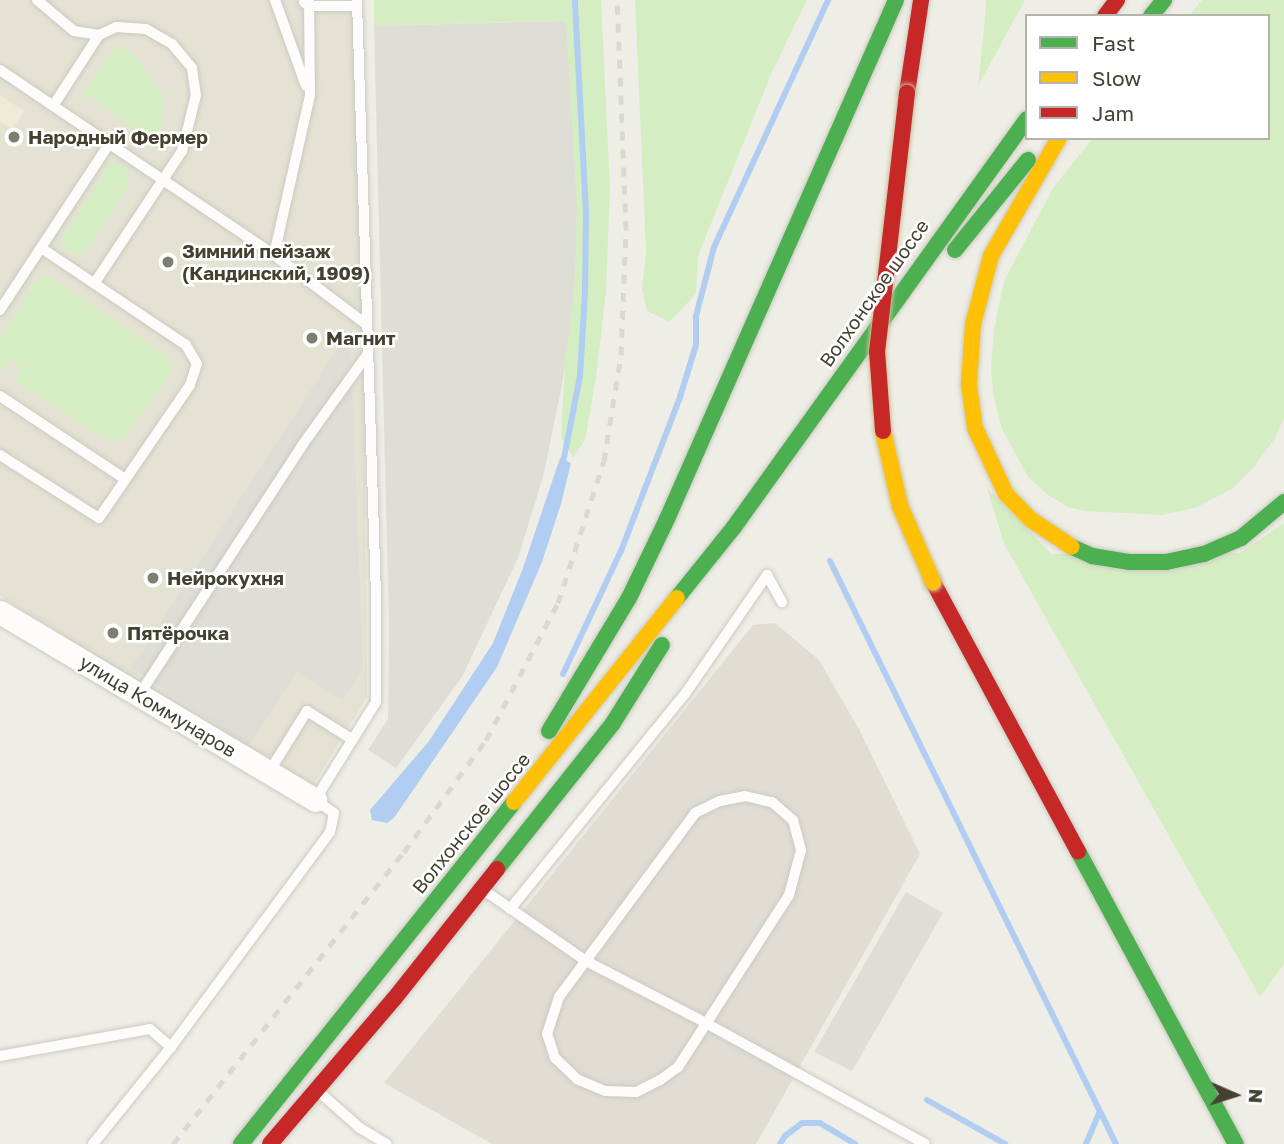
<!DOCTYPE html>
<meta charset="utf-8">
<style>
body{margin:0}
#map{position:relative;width:1284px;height:1144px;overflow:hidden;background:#efeee6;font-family:"Golos Text",sans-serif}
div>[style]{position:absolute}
.residential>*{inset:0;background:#e4e2d3}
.industrial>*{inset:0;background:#e0ddd4}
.education>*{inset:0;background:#eeecd7}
.green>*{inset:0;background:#d5edc3}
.parking>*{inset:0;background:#deddd6}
.water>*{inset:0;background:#b1cdf2}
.stream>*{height:6px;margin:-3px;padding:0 3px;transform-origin:3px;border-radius:3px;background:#b1cdf2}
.roads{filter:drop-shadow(0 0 2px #cbcac2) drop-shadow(0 0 2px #cbcac2)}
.lane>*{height:10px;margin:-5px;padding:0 5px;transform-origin:5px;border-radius:5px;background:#fdfcfb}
.street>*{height:23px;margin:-11.5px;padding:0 11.5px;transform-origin:11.5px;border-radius:11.5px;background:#fdfcfb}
.fast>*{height:16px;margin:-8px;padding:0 8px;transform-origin:8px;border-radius:8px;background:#4caf50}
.slow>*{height:16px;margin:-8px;padding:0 8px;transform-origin:8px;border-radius:8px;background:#ffc107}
.jam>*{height:16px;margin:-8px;padding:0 8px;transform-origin:8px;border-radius:8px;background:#c62828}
.rail>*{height:5px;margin-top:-2.5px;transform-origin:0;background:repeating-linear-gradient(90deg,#d8d8d7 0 9px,transparent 0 18px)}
.bridges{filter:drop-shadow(0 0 2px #cac29f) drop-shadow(0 0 2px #cac29f)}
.slow-bridge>*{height:16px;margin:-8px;padding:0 8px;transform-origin:8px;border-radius:8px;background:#ffc107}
.jam-bridge>*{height:16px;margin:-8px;padding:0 8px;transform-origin:8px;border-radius:8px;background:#c62828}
.dots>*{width:19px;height:19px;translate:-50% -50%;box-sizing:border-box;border:4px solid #fff;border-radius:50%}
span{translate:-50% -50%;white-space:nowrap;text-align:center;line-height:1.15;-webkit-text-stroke:5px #fff;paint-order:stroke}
.poi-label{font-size:19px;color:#454132;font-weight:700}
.left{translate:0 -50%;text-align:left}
.street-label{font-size:19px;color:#454132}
.legend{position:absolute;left:1025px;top:14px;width:245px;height:126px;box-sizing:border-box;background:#fff;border:2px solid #b5b3ad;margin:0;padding:9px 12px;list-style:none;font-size:21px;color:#454132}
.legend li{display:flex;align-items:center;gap:14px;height:35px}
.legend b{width:35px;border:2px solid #b5b3ad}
.north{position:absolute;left:1200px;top:1060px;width:70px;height:70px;-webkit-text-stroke:5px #fff;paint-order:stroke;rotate:93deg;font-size:19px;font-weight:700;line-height:28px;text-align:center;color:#454132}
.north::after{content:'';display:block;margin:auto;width:24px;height:32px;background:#454132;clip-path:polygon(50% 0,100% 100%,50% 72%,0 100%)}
</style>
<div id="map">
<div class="residential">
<i style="clip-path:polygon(0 0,361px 0,367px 697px,311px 789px,0 596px)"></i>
</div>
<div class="industrial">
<i style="clip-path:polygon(775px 623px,819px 660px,859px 729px,920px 854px,756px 1144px,492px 1144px,384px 1083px,753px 625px)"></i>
</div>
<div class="education">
<i style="clip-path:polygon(0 95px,24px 111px,12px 129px,0 121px)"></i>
</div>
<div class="green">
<i style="clip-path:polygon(374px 0,601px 0,610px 187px,606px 292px,596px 378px,585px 440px,573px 458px,561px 437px,572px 223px,552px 21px,374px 26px)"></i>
<i style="clip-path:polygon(635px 0,807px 0,772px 72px,698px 256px,696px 294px,669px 322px,647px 311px,642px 288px,646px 252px)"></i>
<i style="clip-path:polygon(986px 0,1025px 0,978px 86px,985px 18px)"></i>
<i style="clip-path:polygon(1202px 0,1284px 0,1284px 418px,1275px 438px,1254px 467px,1232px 489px,1195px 508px,1162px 515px,1084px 511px,1068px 507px,1048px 495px,1028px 477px,1002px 429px,993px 394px,991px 366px,994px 329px,1004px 281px,1053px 188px,1093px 138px,1268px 138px,1268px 16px,1189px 16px)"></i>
<i style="clip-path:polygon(118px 45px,135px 55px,164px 97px,160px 133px,145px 137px,84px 92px)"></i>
<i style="clip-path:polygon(117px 163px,128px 170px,129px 183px,87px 250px,78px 254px,69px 252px,63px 245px,64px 236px,108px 165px)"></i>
<i style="clip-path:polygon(43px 275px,48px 276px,168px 357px,171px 364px,169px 376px,122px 440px,105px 439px,15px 380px,23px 368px,10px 360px,2px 371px,0 368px,0 337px,38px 278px)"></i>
<i style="clip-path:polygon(987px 488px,1052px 554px,1240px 553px,1284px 523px,1284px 964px,1260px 997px,1004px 544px)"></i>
</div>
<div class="parking">
<i style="clip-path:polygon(566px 21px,577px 209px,574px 295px,562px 385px,543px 477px,518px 558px,462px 677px,396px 768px,368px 750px,388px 719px,389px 625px,374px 26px)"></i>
<i style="clip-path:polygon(340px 345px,351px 352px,363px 668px,342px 700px,297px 671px,249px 745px,131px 668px)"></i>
<i style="clip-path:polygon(906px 892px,943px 913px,852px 1071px,814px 1052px)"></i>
</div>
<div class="water">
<i style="clip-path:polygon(560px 458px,571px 463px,561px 504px,542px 562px,497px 667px,394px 818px,387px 823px,372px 820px,370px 810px,429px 741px,493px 643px,523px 568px)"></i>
</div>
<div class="stream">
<i style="left:562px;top:468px;width:94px;rotate:-78.9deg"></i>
<i style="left:580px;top:376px;width:83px;rotate:-86.6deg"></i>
<i style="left:585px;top:293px;width:80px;rotate:-89.3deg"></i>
<i style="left:586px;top:213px;width:213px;rotate:-93deg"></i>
<i style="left:830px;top:561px;width:649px;rotate:63.87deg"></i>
<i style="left:563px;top:674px;width:136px;rotate:-64.8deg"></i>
<i style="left:621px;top:551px;width:165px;rotate:-69deg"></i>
<i style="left:680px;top:397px;width:54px;rotate:-72.9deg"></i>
<i style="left:696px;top:345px;width:29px;rotate:-90deg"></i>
<i style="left:696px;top:316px;width:71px;rotate:-75.4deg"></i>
<i style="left:714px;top:247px;width:272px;rotate:-65.2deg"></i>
<i style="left:927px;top:1100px;width:90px;rotate:29.4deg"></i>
<i style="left:780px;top:1144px;width:9px;rotate:-58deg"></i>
<i style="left:785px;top:1136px;width:21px;rotate:-37deg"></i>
<i style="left:802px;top:1123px;width:18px"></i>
<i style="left:820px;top:1123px;width:41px;rotate:31deg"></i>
<i style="left:1086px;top:1144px;width:34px;rotate:-67deg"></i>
</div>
<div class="roads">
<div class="lane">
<i style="left:37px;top:0;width:48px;rotate:40deg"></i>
<i style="left:74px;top:31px;width:25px;rotate:9deg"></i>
<i style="left:99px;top:35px;width:19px;rotate:-25deg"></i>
<i style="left:116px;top:27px;width:30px;rotate:4deg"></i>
<i style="left:146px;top:29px;width:30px;rotate:30deg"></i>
<i style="left:172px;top:44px;width:31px;rotate:50deg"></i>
<i style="left:192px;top:68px;width:27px;rotate:82deg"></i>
<i style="left:196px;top:95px;width:58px;rotate:104deg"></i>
<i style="left:182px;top:151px;width:159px;rotate:123.5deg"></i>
<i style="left:275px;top:0;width:91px;rotate:70.2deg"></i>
<i style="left:304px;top:2px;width:6px;rotate:39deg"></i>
<i style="left:309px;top:6px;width:48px"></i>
<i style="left:0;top:70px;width:331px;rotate:34deg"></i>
<i style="left:274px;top:255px;width:115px;rotate:36.9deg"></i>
<i style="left:53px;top:106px;width:85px;rotate:-57.1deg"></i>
<i style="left:274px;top:255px;width:164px;rotate:-77.3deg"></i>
<i style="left:310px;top:95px;width:95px;rotate:-90.6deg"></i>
<i style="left:0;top:310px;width:199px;rotate:-56.7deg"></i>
<i style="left:0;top:396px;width:150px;rotate:33.6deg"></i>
<i style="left:0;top:455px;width:117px;rotate:32.5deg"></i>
<i style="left:99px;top:518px;width:161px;rotate:-55.6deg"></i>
<i style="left:190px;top:385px;width:22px;rotate:-72deg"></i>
<i style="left:197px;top:364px;width:22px;rotate:-120deg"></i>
<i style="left:186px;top:345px;width:174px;rotate:-146.2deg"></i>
<i style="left:139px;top:695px;width:300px;rotate:-56.8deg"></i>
<i style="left:303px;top:444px;width:110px;rotate:-54.3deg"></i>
<i style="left:269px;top:772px;width:72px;rotate:-58.1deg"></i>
<i style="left:307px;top:711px;width:54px;rotate:32.2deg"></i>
<i style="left:745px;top:796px;width:28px;rotate:13deg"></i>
<i style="left:772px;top:802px;width:28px;rotate:41deg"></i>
<i style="left:793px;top:820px;width:31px;rotate:75deg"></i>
<i style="left:801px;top:850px;width:47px;rotate:104.9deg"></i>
<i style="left:789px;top:895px;width:205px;rotate:122.8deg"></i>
<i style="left:678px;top:1067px;width:22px;rotate:144deg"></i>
<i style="left:660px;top:1080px;width:27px;rotate:153deg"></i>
<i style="left:636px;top:1092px;width:31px;rotate:-178deg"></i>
<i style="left:605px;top:1091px;width:30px;rotate:-157deg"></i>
<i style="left:577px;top:1079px;width:30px;rotate:-136deg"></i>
<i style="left:555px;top:1058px;width:25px;rotate:-108deg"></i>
<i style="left:547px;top:1034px;width:39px;rotate:-72deg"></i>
<i style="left:559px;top:997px;width:229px;rotate:-53.5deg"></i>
<i style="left:695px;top:813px;width:28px;rotate:-26deg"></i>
<i style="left:720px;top:801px;width:25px;rotate:-11deg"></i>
<i style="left:485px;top:891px;width:123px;rotate:34.7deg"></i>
<i style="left:586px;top:961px;width:135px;rotate:27.3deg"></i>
<i style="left:706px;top:1023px;width:250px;rotate:28.9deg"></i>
<i style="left:510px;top:909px;width:277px;rotate:-50.9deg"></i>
<i style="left:685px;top:694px;width:145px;rotate:-55.4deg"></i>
<i style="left:767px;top:575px;width:31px;rotate:61deg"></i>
<i style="left:0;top:1056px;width:152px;rotate:-10.2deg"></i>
<i style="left:150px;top:1029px;width:28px;rotate:41deg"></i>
<i style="left:319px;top:1092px;width:55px;rotate:41.3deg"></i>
<i style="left:360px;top:1128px;width:31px;rotate:31deg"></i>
<i style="left:93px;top:1144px;width:124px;rotate:-51.2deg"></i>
<i style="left:171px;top:1047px;width:267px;rotate:-53.5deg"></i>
<i style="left:330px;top:832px;width:19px;rotate:-78deg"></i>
<i style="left:334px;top:813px;width:23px;rotate:-146deg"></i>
<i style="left:315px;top:800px;width:115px;rotate:-58.1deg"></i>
<i style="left:376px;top:702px;width:106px;rotate:-90deg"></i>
<i style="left:376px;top:596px;width:596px;rotate:-91.83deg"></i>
</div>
<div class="street">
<i style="left:0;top:612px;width:367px;rotate:30.8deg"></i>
</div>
<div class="fast">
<i style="left:1151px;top:16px;width:21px;rotate:-51deg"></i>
<i style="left:955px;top:250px;width:116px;rotate:-51deg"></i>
<i style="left:1072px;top:547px;width:22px;rotate:24deg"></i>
<i style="left:1092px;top:556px;width:37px;rotate:9deg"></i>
<i style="left:1129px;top:562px;width:37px"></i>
<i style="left:1166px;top:562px;width:39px;rotate:-12deg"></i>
<i style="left:1204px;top:554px;width:40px;rotate:-23.4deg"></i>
<i style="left:1241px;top:538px;width:56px;rotate:-39.9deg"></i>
<i style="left:677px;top:598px;width:91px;rotate:-51.2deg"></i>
<i style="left:734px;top:527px;width:502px;rotate:-54.32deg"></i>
<i style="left:549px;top:731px;width:155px;rotate:-59deg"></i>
<i style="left:629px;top:598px;width:88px;rotate:-64.3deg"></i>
<i style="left:667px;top:519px;width:567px;rotate:-66.19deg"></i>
<i style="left:1078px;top:851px;width:333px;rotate:61.7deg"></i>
<i style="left:497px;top:869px;width:186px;rotate:-51.5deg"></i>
<i style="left:613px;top:723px;width:92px;rotate:-57.9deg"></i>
<i style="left:241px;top:1144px;width:438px;rotate:-51.4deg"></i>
</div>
<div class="slow">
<i style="left:1059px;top:138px;width:136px;rotate:120deg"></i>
<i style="left:991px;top:256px;width:70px;rotate:104.8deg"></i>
<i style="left:973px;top:324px;width:61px;rotate:93.8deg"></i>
<i style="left:969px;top:385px;width:43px;rotate:82.1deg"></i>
<i style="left:975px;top:428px;width:73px;rotate:64.8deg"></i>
<i style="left:1006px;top:494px;width:35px;rotate:46deg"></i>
<i style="left:1030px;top:519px;width:50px;rotate:33.7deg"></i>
<i style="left:514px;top:802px;width:261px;rotate:-51.4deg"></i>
</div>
<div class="jam">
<i style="left:1105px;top:16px;width:20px;rotate:-53deg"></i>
<i style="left:907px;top:93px;width:94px;rotate:-81.4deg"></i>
<i style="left:933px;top:582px;width:306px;rotate:61.7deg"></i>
<i style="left:270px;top:1144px;width:191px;rotate:-49.5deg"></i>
<i style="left:394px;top:999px;width:166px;rotate:-51.6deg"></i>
</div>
</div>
<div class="rail">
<i style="left:173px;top:1144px;width:372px;rotate:-51.7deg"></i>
<i style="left:404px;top:852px;width:139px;rotate:-53.8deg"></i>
<i style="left:486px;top:740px;width:155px;rotate:-62.3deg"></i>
<i style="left:558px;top:603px;width:149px;rotate:-72.1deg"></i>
<i style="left:604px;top:461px;width:107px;rotate:-80.9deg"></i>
<i style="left:621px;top:355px;width:125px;rotate:-87.7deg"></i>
<i style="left:626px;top:230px;width:230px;rotate:-92.2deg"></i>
</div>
<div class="bridges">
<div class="slow-bridge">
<i style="left:883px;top:431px;width:77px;rotate:77.2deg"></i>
<i style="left:900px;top:506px;width:83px;rotate:66.5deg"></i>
</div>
<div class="jam-bridge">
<i style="left:883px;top:431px;width:79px;rotate:-94.3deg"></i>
<i style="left:877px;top:352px;width:261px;rotate:-83.4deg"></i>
</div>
</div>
<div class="dots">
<i style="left:14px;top:137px;background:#807e71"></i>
<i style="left:168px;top:262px;background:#807e71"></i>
<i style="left:312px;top:338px;background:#807e71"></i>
<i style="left:153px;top:578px;background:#807e71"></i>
<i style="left:113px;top:633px;background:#807e71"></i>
</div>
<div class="poi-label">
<span class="left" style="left:28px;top:137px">Народный Фермер</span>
<span class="left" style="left:182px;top:262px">Зимний пейзаж<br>(Кандинский, 1909)</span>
<span class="left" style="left:326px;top:338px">Магнит</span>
<span class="left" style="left:167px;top:578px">Нейрокухня</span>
<span class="left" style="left:127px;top:633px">Пятёрочка</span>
</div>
<div class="street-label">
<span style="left:874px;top:293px;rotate:-55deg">Волхонское шоссе</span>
<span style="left:158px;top:706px;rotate:31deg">улица Коммунаров</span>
<span style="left:471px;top:823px;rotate:-51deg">Волхонское шоссе</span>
</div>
<ul class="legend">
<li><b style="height:9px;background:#4caf50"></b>Fast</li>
<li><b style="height:9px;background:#ffc107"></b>Slow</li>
<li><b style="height:9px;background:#c62828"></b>Jam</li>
</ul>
<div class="north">N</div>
</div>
